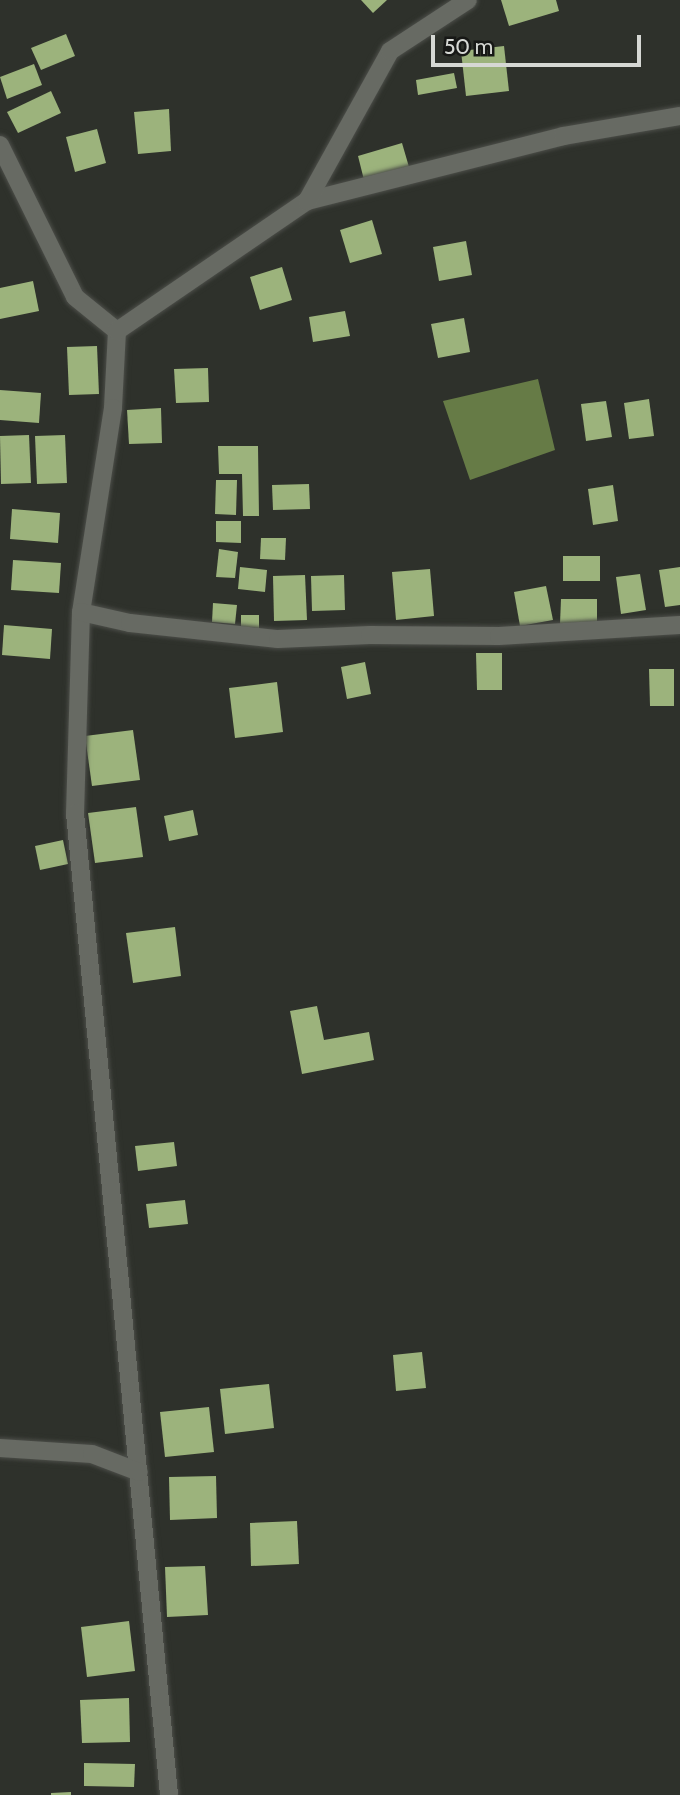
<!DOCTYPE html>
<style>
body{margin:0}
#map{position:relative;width:680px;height:1795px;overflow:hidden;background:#2e312b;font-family:Cabin,sans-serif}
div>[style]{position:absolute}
.water>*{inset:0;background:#667b46}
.building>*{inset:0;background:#9cb37c}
.roads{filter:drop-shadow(0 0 2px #4c4e49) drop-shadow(0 0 2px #4c4e49)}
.minor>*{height:18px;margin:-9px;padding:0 9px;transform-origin:9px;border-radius:9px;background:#676a63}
span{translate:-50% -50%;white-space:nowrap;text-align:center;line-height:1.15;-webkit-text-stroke:7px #171816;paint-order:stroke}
.scale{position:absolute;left:431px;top:35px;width:210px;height:32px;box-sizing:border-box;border:4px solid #d6d8d4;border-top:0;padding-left:9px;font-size:21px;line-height:24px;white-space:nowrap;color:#d6d8d4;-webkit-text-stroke:5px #171816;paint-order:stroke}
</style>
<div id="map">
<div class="water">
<i style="clip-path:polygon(538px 379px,555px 450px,470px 480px,443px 401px)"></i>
</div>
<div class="building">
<i style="clip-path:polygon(361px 0,387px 0,373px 13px)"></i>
<i style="clip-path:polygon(501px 0,556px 0,559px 11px,509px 26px)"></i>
<i style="clip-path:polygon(66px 34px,75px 56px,41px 70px,31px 48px)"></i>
<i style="clip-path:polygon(504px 46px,509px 91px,466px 96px,461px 51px)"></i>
<i style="clip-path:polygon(34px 64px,42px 85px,7px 99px,0 77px)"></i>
<i style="clip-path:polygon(454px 73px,457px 88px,418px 95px,416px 80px)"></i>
<i style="clip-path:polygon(51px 91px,61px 113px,18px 133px,7px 112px)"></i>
<i style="clip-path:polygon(169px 109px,171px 151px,138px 154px,134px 112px)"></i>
<i style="clip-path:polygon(97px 129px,106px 163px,75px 172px,66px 137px)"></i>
<i style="clip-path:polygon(402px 143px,409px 167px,364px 180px,358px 156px)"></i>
<i style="clip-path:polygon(372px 220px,382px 254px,350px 263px,340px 230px)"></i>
<i style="clip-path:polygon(466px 241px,472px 275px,439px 281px,433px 247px)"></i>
<i style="clip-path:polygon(282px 267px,292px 300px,260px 310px,250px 277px)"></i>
<i style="clip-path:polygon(33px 281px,39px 311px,0 319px,0 288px)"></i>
<i style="clip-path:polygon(345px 311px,350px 336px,313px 342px,309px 317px)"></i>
<i style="clip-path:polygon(464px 318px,470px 352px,438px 358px,431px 324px)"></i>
<i style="clip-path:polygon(97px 346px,99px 394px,69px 395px,67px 347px)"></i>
<i style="clip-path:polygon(208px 368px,209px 402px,176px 403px,174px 369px)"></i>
<i style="clip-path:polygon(0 390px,41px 393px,39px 423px,0 420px)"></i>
<i style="clip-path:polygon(649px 399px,654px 436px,629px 439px,624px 403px)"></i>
<i style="clip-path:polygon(606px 401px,612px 437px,586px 441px,581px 404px)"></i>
<i style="clip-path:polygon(161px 408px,162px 443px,129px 444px,127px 410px)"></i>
<i style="clip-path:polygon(29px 435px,31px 483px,1px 484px,0 436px)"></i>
<i style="clip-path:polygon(65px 435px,67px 483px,37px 484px,35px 436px)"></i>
<i style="clip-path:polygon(218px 446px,258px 446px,259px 516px,243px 516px,242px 474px,219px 474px)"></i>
<i style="clip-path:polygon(216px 480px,237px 480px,236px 515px,215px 514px)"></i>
<i style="clip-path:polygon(309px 484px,310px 509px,273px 510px,272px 485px)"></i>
<i style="clip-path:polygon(613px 485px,618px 521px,593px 525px,588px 489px)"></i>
<i style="clip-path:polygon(12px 509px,60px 513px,58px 543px,10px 539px)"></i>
<i style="clip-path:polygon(216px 521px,241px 521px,241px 543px,216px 542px)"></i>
<i style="clip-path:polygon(261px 538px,286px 538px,285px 560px,260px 559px)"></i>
<i style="clip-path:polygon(219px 549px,238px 552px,235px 578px,216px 577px)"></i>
<i style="clip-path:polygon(563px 556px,600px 556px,600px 581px,563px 581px)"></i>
<i style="clip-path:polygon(13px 560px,61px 563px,59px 593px,11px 590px)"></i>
<i style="clip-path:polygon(240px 567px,267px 570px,265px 592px,238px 589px)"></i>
<i style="clip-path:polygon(680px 567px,680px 605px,665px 607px,659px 570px)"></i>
<i style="clip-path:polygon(430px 569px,434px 616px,396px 620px,392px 572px)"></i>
<i style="clip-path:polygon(640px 574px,646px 610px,621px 614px,616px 577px)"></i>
<i style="clip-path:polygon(305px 575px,307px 620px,274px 621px,273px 576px)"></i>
<i style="clip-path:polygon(344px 575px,345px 610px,312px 611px,311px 576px)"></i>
<i style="clip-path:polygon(546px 586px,553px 620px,520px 626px,514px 592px)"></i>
<i style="clip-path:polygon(561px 599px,597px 599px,597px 624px,560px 624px)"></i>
<i style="clip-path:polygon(213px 603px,237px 605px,235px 624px,212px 622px)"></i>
<i style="clip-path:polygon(241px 615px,259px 615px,259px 628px,241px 627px)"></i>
<i style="clip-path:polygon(4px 625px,52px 629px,50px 659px,2px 655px)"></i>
<i style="clip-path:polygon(476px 653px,502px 653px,502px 690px,477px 690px)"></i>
<i style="clip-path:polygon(365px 662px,371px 694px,347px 699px,341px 667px)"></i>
<i style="clip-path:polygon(649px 669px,674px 669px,674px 706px,650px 706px)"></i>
<i style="clip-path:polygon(277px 682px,283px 732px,235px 738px,229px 688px)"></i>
<i style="clip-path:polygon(133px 730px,140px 780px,92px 786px,85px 736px)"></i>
<i style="clip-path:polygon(136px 807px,143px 857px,95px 863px,88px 813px)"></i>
<i style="clip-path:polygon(193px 810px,198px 835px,169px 841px,164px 816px)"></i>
<i style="clip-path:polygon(63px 840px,68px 864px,40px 870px,35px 846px)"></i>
<i style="clip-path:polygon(175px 927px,181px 976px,133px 983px,126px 933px)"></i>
<i style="clip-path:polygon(317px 1006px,324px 1040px,369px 1032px,374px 1060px,302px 1074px,290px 1011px)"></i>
<i style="clip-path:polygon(174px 1142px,177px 1166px,138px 1171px,135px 1146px)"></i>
<i style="clip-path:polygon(185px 1200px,188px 1224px,149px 1228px,146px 1204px)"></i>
<i style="clip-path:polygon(422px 1352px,426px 1388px,396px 1391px,393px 1355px)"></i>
<i style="clip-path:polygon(269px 1384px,274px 1428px,225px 1434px,220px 1389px)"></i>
<i style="clip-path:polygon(209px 1407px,214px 1452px,165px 1457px,160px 1412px)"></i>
<i style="clip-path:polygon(216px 1476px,217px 1518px,170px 1520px,169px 1477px)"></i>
<i style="clip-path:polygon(297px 1521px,299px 1564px,251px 1566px,250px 1523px)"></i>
<i style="clip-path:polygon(205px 1566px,208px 1615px,167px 1617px,165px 1567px)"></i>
<i style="clip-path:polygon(129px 1621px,135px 1671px,87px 1677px,81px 1627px)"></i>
<i style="clip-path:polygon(129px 1698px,130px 1742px,82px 1743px,80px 1700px)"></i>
<i style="clip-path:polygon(84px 1763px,135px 1764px,134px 1787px,84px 1786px)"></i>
<i style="clip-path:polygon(71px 1792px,71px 1795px,51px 1795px,51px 1793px)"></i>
</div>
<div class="roads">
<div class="minor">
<i style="left:0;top:145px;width:169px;rotate:63.7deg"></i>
<i style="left:75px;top:297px;width:54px;rotate:39deg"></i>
<i style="left:307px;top:201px;width:264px;rotate:-14.2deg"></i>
<i style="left:563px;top:136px;width:119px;rotate:-9.7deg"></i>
<i style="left:117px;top:331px;width:77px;rotate:93deg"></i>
<i style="left:113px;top:408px;width:206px;rotate:98.9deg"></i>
<i style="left:81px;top:612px;width:201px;rotate:91.7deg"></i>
<i style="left:75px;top:813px;width:986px;rotate:84.53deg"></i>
<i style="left:117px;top:331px;width:230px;rotate:-34.4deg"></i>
<i style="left:307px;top:201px;width:171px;rotate:-61deg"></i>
<i style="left:390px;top:51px;width:93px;rotate:-33.2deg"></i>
<i style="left:81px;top:612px;width:50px;rotate:12.7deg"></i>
<i style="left:130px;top:623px;width:149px;rotate:6.2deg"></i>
<i style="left:278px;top:639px;width:92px;rotate:-2.5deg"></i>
<i style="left:370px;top:635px;width:129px;rotate:0.4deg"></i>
<i style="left:499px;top:636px;width:181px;rotate:-3.5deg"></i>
<i style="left:0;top:1448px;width:92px;rotate:3.7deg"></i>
<i style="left:92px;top:1454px;width:50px;rotate:21deg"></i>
</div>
</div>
<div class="scale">50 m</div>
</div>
